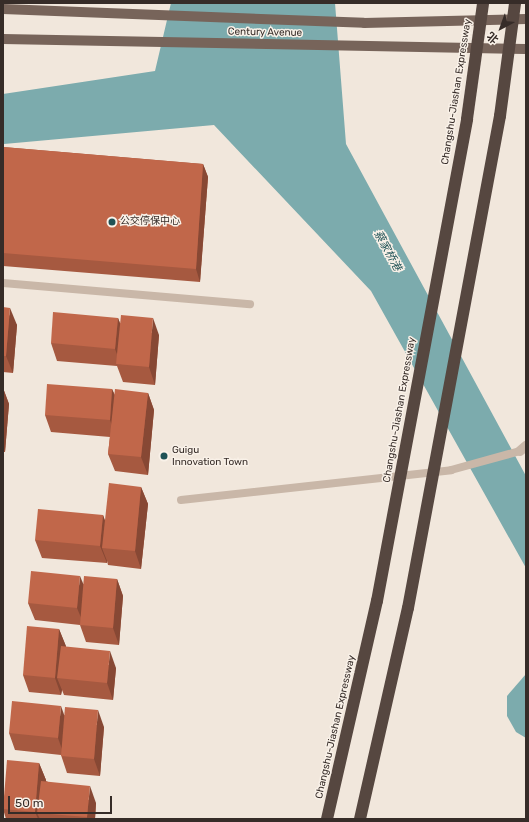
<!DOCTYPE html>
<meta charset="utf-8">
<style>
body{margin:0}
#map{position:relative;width:529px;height:822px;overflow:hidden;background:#f1e7dc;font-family:Rubik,"Noto Sans SC",sans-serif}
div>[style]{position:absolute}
.water>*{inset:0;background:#7cabad}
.lane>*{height:8px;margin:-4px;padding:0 4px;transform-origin:4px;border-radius:4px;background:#c9b7a8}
.street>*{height:10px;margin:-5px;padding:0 5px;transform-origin:5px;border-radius:5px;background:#c9b7a8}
.primary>*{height:10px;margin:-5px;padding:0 5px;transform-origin:5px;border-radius:5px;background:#77645a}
.highway-bridge>*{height:12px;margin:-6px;padding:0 6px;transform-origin:6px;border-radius:6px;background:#564740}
.wall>*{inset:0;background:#a65940}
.shaded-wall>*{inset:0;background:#874834}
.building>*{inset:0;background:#c1674a}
.dots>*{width:11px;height:11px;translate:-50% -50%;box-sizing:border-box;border:2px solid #f9f1e8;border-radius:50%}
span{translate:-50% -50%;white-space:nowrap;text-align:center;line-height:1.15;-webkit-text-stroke:3px #f9f1e8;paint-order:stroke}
.street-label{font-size:10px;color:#362c28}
.poi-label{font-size:10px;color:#362c28}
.left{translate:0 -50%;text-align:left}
.water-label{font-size:11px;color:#1f5256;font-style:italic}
.frame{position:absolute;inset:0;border:4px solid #362c28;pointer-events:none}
.north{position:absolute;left:481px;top:8px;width:40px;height:40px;-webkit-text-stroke:3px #f9f1e8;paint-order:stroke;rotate:221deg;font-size:11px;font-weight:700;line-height:16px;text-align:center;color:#362c28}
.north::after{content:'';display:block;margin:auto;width:14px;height:18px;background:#362c28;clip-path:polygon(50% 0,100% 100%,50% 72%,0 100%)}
.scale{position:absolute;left:8px;top:796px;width:104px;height:18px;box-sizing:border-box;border:2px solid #362c28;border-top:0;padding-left:5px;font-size:12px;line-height:14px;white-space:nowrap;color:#362c28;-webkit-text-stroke:3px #f9f1e8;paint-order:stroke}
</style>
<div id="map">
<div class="water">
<i style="clip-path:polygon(171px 3px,335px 3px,346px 144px,526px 476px,526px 568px,371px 291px,214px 125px,4px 144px,3px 94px,155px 71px)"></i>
<i style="clip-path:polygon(526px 674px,526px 738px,516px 732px,507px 716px,507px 696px)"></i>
</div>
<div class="lane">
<i style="left:3px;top:283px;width:248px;rotate:4.9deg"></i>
<i style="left:181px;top:500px;width:272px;rotate:-6.3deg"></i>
<i style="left:451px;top:470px;width:72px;rotate:-15.4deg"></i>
</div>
<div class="street">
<i style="left:520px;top:451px;width:8px;rotate:-40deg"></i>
</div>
<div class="primary">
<i style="left:3px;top:9px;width:361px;rotate:2.2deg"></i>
<i style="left:364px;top:23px;width:162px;rotate:-1.4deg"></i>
<i style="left:3px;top:39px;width:523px;rotate:1.1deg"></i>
</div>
<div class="highway-bridge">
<i style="left:327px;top:819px;width:224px;rotate:-77.1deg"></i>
<i style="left:377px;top:601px;width:490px;rotate:-79.4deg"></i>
<i style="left:467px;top:119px;width:117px;rotate:-82.1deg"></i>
<i style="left:360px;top:819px;width:216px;rotate:-77.2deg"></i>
<i style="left:408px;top:608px;width:501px;rotate:-79.41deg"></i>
<i style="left:500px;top:116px;width:114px;rotate:-82.4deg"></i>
</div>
<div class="wall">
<i style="clip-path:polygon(3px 147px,203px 164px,208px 177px,200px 282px,3px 266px)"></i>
<i style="clip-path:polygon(3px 307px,17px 325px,13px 373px,3px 372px)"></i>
<i style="clip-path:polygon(118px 318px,120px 323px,159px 335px,155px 385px,123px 382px,117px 366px,57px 361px,51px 343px)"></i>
<i style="clip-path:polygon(3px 388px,9px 404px,5px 452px,3px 452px)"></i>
<i style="clip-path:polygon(112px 389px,115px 395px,148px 393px,154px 410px,148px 475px,115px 471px,108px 454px,110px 437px,51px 432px,45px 415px)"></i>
<i style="clip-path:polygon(141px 487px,148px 504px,141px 569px,108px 565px,107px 561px,107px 563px,42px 558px,35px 540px,103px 515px,105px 521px)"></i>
<i style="clip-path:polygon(117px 579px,123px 596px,119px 645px,86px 642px,80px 625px,35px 620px,28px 603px,83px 584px)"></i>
<i style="clip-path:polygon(59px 629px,66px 647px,116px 668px,113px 700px,64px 695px,62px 690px,61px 695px,29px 692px,23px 675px)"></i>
<i style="clip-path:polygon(64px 715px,104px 727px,100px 776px,67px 773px,61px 755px,15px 750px,9px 733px)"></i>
<i style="clip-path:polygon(39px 763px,46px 780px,46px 781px,96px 803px,95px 819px,6px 819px,3px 809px,3px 805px)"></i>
</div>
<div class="shaded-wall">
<i style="clip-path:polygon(203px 164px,208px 177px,200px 282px,196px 269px)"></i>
<i style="clip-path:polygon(10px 308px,17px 325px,13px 373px,6px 356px)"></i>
<i style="clip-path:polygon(118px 318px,124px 335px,121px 365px,115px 349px)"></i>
<i style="clip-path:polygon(153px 318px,159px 335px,155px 385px,149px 367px)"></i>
<i style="clip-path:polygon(3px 388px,9px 404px,5px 452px,3px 445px)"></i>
<i style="clip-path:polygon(112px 389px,119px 406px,116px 437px,110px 420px)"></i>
<i style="clip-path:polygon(148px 393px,154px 410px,148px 475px,141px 457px)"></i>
<i style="clip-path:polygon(141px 487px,148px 504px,141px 569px,135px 551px)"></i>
<i style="clip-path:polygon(103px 515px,109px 532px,102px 548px,107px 561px,107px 563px,100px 546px)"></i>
<i style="clip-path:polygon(80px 576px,87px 593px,84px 625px,77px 608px)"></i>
<i style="clip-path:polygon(117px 579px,123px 596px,119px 645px,113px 628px)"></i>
<i style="clip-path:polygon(59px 629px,66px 646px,63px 678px,57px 678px,62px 690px,61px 695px,55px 678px)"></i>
<i style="clip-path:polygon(110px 651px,116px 668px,113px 700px,107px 683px)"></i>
<i style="clip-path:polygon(61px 706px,67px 723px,64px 755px,58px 738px)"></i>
<i style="clip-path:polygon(98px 710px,104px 727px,100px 776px,94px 759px)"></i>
<i style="clip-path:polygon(39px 763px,46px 780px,43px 813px,37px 813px,40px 819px,38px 819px,35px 812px)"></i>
<i style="clip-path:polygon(90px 786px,96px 803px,95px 819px,87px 819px,87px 817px)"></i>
</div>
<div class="building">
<i style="clip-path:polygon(3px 147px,203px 164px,196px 269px,3px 253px)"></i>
<i style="clip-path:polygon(3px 307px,10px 308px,6px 356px,3px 356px)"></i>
<i style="clip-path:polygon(53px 312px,118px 318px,115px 349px,51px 343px)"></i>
<i style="clip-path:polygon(121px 315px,153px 318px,149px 367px,116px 364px)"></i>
<i style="clip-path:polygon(47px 384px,112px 389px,110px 420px,45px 415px)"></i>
<i style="clip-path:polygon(115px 389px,148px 393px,141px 457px,108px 454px)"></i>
<i style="clip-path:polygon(109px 483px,141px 487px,135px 551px,102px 548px)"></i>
<i style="clip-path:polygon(38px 509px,103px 515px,100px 546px,35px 540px)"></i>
<i style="clip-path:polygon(31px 571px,80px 576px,77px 608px,28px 603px)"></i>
<i style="clip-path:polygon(84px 576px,117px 579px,113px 628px,80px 625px)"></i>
<i style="clip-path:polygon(27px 626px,59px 629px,55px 678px,23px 675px)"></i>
<i style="clip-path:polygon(61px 646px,110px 651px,107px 683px,57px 678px)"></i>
<i style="clip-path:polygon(12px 701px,61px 706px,58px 738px,9px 733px)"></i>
<i style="clip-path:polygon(65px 707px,98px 710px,94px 759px,61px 756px)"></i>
<i style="clip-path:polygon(7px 760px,39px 763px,35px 812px,3px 809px)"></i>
<i style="clip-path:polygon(41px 781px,90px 786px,87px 817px,37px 813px)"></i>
</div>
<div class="dots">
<i style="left:112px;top:222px;background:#1f5256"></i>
<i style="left:164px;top:456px;background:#1f5256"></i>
</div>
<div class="street-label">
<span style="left:265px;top:33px;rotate:1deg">Century Avenue</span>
<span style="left:457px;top:92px;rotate:-81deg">Changshu-Jiashan Expressway</span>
<span style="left:400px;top:410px;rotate:-80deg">Changshu-Jiashan Expressway</span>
<span style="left:336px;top:727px;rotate:-77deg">Changshu-Jiashan Expressway</span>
</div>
<div class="poi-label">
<span class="left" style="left:120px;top:222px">公交停保中心</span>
<span class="left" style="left:172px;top:456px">Guigu<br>Innovation Town</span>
</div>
<div class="water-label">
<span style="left:387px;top:251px;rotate:61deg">蔡家桥港</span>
</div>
<div class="frame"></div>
<div class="north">北</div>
<div class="scale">50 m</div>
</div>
